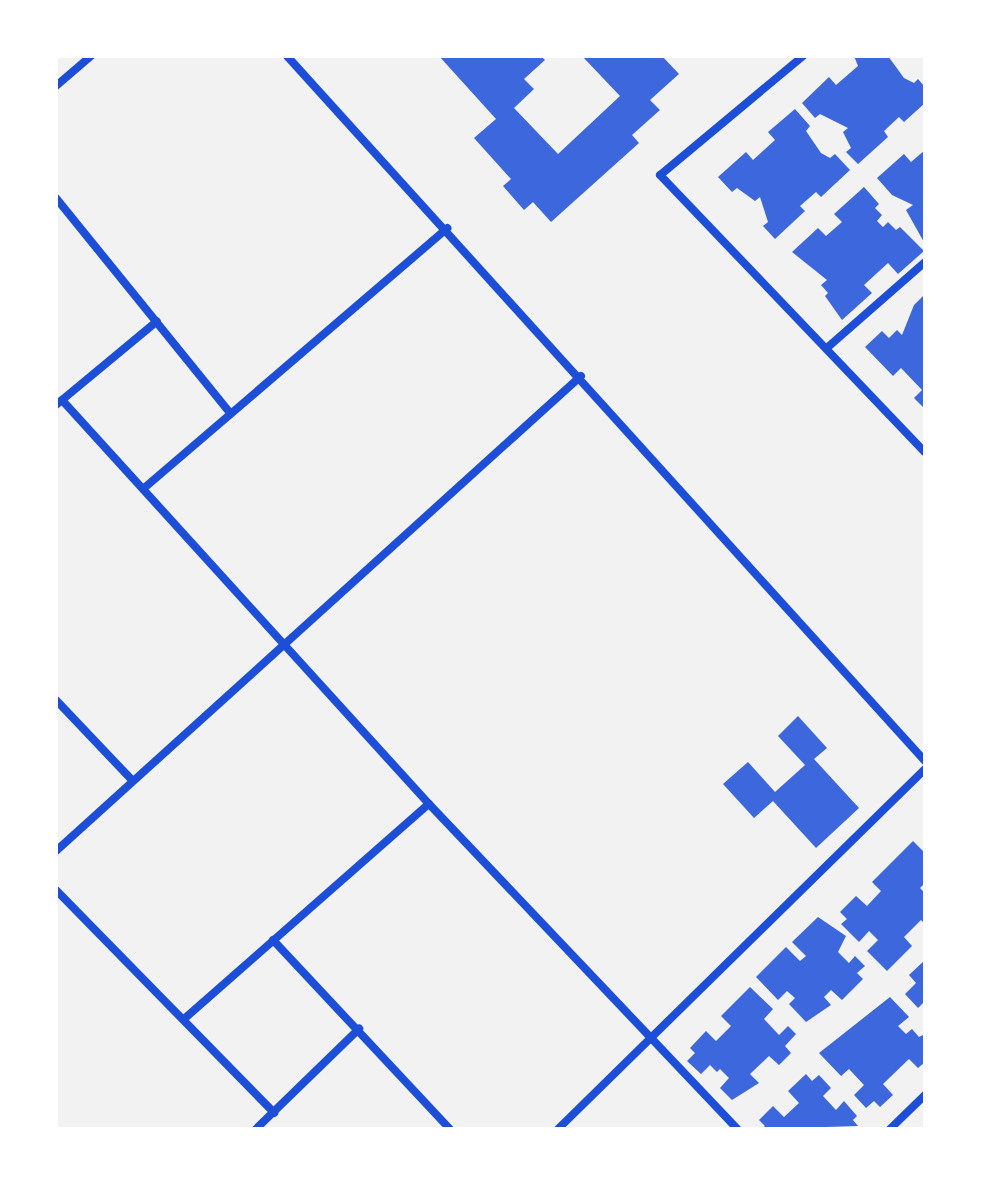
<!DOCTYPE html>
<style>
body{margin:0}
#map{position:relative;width:981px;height:1185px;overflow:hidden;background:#f2f2f2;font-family:Jost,sans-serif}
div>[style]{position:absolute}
.building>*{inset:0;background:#3d67dc}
.minor>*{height:8px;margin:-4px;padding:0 4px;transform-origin:4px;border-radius:4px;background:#1d4ed8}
span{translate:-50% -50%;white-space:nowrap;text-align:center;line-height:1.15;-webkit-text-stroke:6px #fff;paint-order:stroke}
.frame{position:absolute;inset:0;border:58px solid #fff;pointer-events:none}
</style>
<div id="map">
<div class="building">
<i style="clip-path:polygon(439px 56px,541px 56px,545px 60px,524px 79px,534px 89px,514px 108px,558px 154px,620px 96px,582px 56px,662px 56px,679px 74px,650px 100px,660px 110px,632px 135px,639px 143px,551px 222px,533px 202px,524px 210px,503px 186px,511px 179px,474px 138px,496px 119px)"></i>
<i style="clip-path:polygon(854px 56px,888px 56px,904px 78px,914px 83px,918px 79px,925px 87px,925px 103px,904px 122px,899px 117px,884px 131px,888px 137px,858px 164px,846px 152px,851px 148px,843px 132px,848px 128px,820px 114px,815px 118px,802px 103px,829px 77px,836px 85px,858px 66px)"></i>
<i style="clip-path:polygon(795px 109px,810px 126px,806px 131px,821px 153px,830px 158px,835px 154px,850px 170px,821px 197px,816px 192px,800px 206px,805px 211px,775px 239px,763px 226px,768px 222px,760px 197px,755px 201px,737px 188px,732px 192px,718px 177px,746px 152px,753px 160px,775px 140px,768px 132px)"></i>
<i style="clip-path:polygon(925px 150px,925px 244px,906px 210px,913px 205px,892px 195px,877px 178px,904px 154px,911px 162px)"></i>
<i style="clip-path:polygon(864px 187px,879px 204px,875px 208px,882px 215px,877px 221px,883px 227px,888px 222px,896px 230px,900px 227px,924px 251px,898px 274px,888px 263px,864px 285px,872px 293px,842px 320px,825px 296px,828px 293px,821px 285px,827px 280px,792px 252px,818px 228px,826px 236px,842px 222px,834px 214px)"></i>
<i style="clip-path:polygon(925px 294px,925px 409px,914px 398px,922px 390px,901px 368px,893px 376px,865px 347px,882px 331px,889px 338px,897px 330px,902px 335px,914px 305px)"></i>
<i style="clip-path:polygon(798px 716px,827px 748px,814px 759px,859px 808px,816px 848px,773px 801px,754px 818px,723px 784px,748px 762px,775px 792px,805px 765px,778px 736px)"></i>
<i style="clip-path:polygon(913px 841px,925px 853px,925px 883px,920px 888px,925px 893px,925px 924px,921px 920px,904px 937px,912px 946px,887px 971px,867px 951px,878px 940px,869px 931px,859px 942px,841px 924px,847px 919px,840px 912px,856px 896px,867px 906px,881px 891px,872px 882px)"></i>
<i style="clip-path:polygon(818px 917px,846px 936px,838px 952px,849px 963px,855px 956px,865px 966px,857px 973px,863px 979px,842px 1000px,831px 990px,824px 997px,831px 1005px,806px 1022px,789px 1004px,795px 998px,787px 991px,778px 1000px,756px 977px,786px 947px,800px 961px,806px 956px,792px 942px)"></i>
<i style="clip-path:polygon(925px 960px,925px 1001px,918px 1008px,905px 994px,916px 983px,909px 975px)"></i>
<i style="clip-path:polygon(750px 987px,773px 1009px,764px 1019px,779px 1035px,788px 1026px,796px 1034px,785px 1046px,791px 1053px,779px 1065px,769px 1056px,750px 1074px,759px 1083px,732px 1100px,720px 1088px,729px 1078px,720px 1069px,717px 1072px,710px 1065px,701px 1074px,687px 1061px,695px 1053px,690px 1048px,706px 1031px,716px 1041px,731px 1026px,721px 1016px)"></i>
<i style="clip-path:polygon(890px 997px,909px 1017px,898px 1026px,906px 1034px,912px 1029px,919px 1037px,925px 1034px,925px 1062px,918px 1068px,909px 1059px,883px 1084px,893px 1095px,880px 1107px,874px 1101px,866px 1108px,854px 1095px,864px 1085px,849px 1069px,841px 1076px,819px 1053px)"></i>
<i style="clip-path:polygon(806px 1074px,812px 1081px,819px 1075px,831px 1088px,823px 1096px,836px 1110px,844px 1101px,857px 1116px,853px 1120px,858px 1126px,761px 1129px,765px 1126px,759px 1120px,773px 1106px,784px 1117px,799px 1103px,788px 1091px)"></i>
</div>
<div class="minor">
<i style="left:287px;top:56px;width:951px;rotate:47.86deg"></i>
<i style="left:803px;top:56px;width:186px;rotate:140.2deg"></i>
<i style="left:660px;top:175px;width:383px;rotate:46.3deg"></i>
<i style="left:56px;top:86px;width:46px;rotate:-40.6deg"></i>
<i style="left:56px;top:198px;width:275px;rotate:51deg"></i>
<i style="left:828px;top:347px;width:129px;rotate:-41.2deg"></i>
<i style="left:62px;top:400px;width:546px;rotate:47.75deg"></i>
<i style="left:429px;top:804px;width:448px;rotate:46.5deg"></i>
<i style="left:56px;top:405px;width:131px;rotate:-39.7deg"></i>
<i style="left:143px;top:489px;width:401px;rotate:-40.6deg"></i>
<i style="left:56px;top:700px;width:109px;rotate:46.5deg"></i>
<i style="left:56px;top:851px;width:708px;rotate:-42.14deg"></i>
<i style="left:56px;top:890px;width:312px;rotate:45.6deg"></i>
<i style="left:273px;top:940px;width:259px;rotate:46.9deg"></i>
<i style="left:184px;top:1019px;width:326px;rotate:-41.3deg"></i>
<i style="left:256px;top:1129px;width:144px;rotate:-44.2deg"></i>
<i style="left:558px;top:1129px;width:514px;rotate:-44.45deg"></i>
<i style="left:890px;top:1129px;width:49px;rotate:-44.2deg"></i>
</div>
<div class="frame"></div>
</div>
